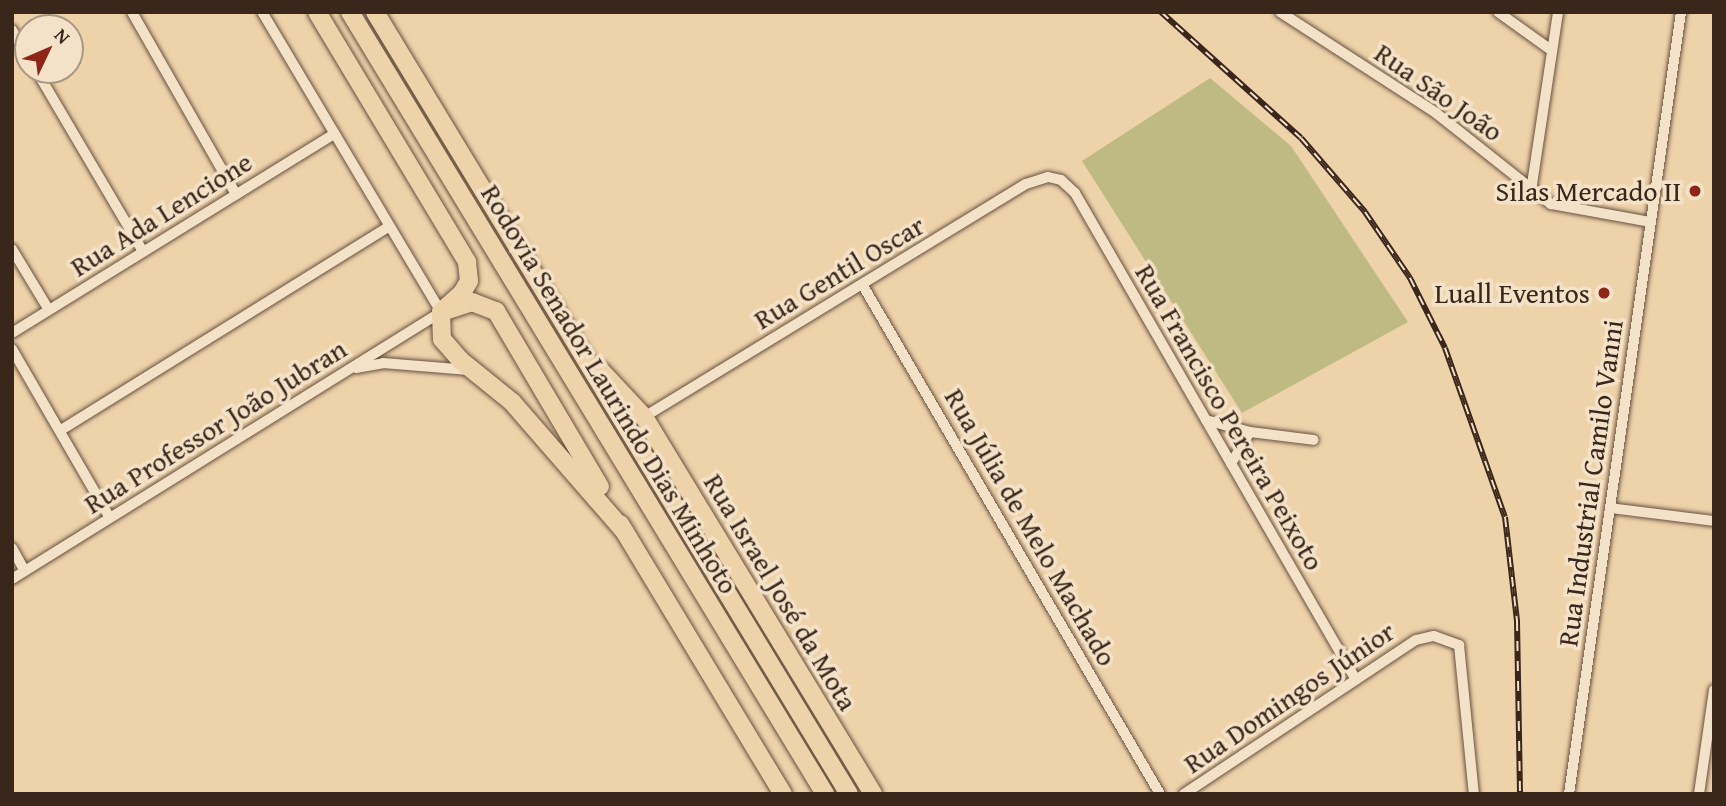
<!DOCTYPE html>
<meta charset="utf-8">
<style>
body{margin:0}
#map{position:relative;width:1726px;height:806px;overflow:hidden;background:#eed2aa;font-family:"Gentium Book Plus",serif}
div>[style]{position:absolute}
.green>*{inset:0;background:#bfba84}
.roads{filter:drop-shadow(0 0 2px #685140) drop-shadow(0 0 2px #685140)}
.minor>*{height:10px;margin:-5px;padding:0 5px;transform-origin:5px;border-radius:5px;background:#f4e2c8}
.primary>*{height:18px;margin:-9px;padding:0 9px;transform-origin:9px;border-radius:9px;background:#eed2aa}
.rail>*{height:6px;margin-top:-3px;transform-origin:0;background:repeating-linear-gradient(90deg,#f4e2c8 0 10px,#3b261c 0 20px);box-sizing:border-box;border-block:2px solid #3b261c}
.dots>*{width:19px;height:19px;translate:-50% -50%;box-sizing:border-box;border:4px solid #f4e2c8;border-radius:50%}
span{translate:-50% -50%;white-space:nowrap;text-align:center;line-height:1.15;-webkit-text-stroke:7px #f4e2c8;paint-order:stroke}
.street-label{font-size:28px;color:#3b261c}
.poi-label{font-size:28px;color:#3b261c}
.right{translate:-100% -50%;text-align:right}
.frame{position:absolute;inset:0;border:14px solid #3b261c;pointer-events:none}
.north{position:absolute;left:14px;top:14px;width:70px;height:70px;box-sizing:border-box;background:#f4e2c8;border:2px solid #aa9783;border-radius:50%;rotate:46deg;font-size:19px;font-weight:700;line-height:28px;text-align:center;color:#3b261c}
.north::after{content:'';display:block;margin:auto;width:24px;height:32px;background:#8f2418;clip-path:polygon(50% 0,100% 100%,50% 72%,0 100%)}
</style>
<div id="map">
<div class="green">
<i style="clip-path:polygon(363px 12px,368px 12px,521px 270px,427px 120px)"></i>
<i style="clip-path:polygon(1210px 78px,1291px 146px,1408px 322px,1242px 413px,1082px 161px)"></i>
</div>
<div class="roads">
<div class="minor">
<i style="left:132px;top:12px;width:210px;rotate:60.3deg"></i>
<i style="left:1280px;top:12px;width:186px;rotate:32.9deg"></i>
<i style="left:1436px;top:113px;width:147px;rotate:38.4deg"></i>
<i style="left:1551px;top:204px;width:101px;rotate:10.3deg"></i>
<i style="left:1498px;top:12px;width:65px;rotate:35.6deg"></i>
<i style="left:12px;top:30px;width:31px;rotate:59deg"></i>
<i style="left:36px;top:70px;width:211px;rotate:59.5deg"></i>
<i style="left:1531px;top:191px;width:181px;rotate:-81.4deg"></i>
<i style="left:12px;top:249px;width:71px;rotate:58.8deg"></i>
<i style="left:862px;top:284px;width:591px;rotate:59.7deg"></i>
<i style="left:12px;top:333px;width:379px;rotate:-31.7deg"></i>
<i style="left:12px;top:349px;width:195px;rotate:59.9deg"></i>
<i style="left:356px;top:368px;width:27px;rotate:-10deg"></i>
<i style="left:383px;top:363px;width:86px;rotate:4.7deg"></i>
<i style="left:644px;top:417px;width:447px;rotate:-31.4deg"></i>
<i style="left:1026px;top:184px;width:23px;rotate:-18deg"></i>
<i style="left:1048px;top:177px;width:13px;rotate:13deg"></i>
<i style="left:1061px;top:180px;width:19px;rotate:43deg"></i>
<i style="left:1075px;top:193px;width:562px;rotate:60.01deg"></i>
<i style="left:1206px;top:420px;width:46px;rotate:15.3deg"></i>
<i style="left:1250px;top:432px;width:37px;rotate:121deg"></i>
<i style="left:61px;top:430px;width:385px;rotate:-31.8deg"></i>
<i style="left:1250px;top:432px;width:64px;rotate:7.1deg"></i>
<i style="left:1610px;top:508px;width:105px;rotate:7.1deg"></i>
<i style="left:12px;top:548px;width:26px;rotate:61deg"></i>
<i style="left:12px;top:579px;width:505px;rotate:-31.9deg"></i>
<i style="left:441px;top:312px;width:349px;rotate:-120.8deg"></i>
<i style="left:1184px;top:794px;width:278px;rotate:-33.6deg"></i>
<i style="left:1416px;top:640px;width:18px;rotate:-13deg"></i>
<i style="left:1434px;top:636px;width:27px;rotate:20deg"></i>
<i style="left:1459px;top:645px;width:150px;rotate:84.3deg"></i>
<i style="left:1569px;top:794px;width:790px;rotate:-81.85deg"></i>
<i style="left:1699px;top:794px;width:105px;rotate:-81.8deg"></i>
</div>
<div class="primary">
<i style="left:317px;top:12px;width:292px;rotate:59deg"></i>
<i style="left:467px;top:262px;width:19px;rotate:84deg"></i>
<i style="left:469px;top:281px;width:14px;rotate:120deg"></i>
<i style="left:462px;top:293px;width:28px;rotate:138deg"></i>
<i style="left:441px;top:312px;width:27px;rotate:88deg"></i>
<i style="left:442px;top:339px;width:28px;rotate:49deg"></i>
<i style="left:460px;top:360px;width:67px;rotate:38.9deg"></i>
<i style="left:512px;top:402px;width:172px;rotate:49deg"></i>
<i style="left:350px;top:12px;width:915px;rotate:58.72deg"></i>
<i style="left:375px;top:12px;width:914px;rotate:58.78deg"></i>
<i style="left:448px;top:310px;width:25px;rotate:-18deg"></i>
<i style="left:472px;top:302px;width:26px;rotate:21deg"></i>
<i style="left:496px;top:311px;width:204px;rotate:59.4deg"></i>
<i style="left:601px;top:371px;width:63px;rotate:46.9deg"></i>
<i style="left:644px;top:417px;width:441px;rotate:58.7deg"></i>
<i style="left:620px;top:524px;width:315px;rotate:58.9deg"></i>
</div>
</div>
<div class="rail">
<i style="left:1161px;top:12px;width:188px;rotate:42deg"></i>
<i style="left:1301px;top:138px;width:98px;rotate:49.1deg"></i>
<i style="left:1365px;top:212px;width:80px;rotate:55.7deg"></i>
<i style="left:1410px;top:278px;width:78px;rotate:63.4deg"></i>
<i style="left:1445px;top:348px;width:179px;rotate:70.5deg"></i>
<i style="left:1505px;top:517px;width:105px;rotate:83.4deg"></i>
<i style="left:1517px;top:621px;width:173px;rotate:89deg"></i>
</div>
<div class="dots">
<i style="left:1695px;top:191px;background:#8f2418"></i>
<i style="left:1604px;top:293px;background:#8f2418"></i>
</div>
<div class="street-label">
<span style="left:1439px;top:92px;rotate:35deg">Rua São João</span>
<span style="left:161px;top:214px;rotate:-32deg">Rua Ada Lencione</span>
<span style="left:839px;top:272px;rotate:-31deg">Rua Gentil Oscar</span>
<span style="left:610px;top:389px;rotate:59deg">Rodovia Senador Laurindo Dias Minhoto</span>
<span style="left:1230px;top:417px;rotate:60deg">Rua Francisco Pereira Peixoto</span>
<span style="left:215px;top:426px;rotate:-32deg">Rua Professor João Jubran</span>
<span style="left:1590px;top:483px;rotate:-82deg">Rua Industrial Camilo Vanni</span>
<span style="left:1031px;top:527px;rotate:60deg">Rua Júlia de Melo Machado</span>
<span style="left:781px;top:592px;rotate:59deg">Rua Israel José da Mota</span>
<span style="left:1289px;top:697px;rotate:-34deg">Rua Domingos Júnior</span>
</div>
<div class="poi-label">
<span class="right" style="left:1681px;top:191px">Silas Mercado II</span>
<span class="right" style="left:1590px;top:293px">Luall Eventos</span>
</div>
<div class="frame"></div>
<div class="north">N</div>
</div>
